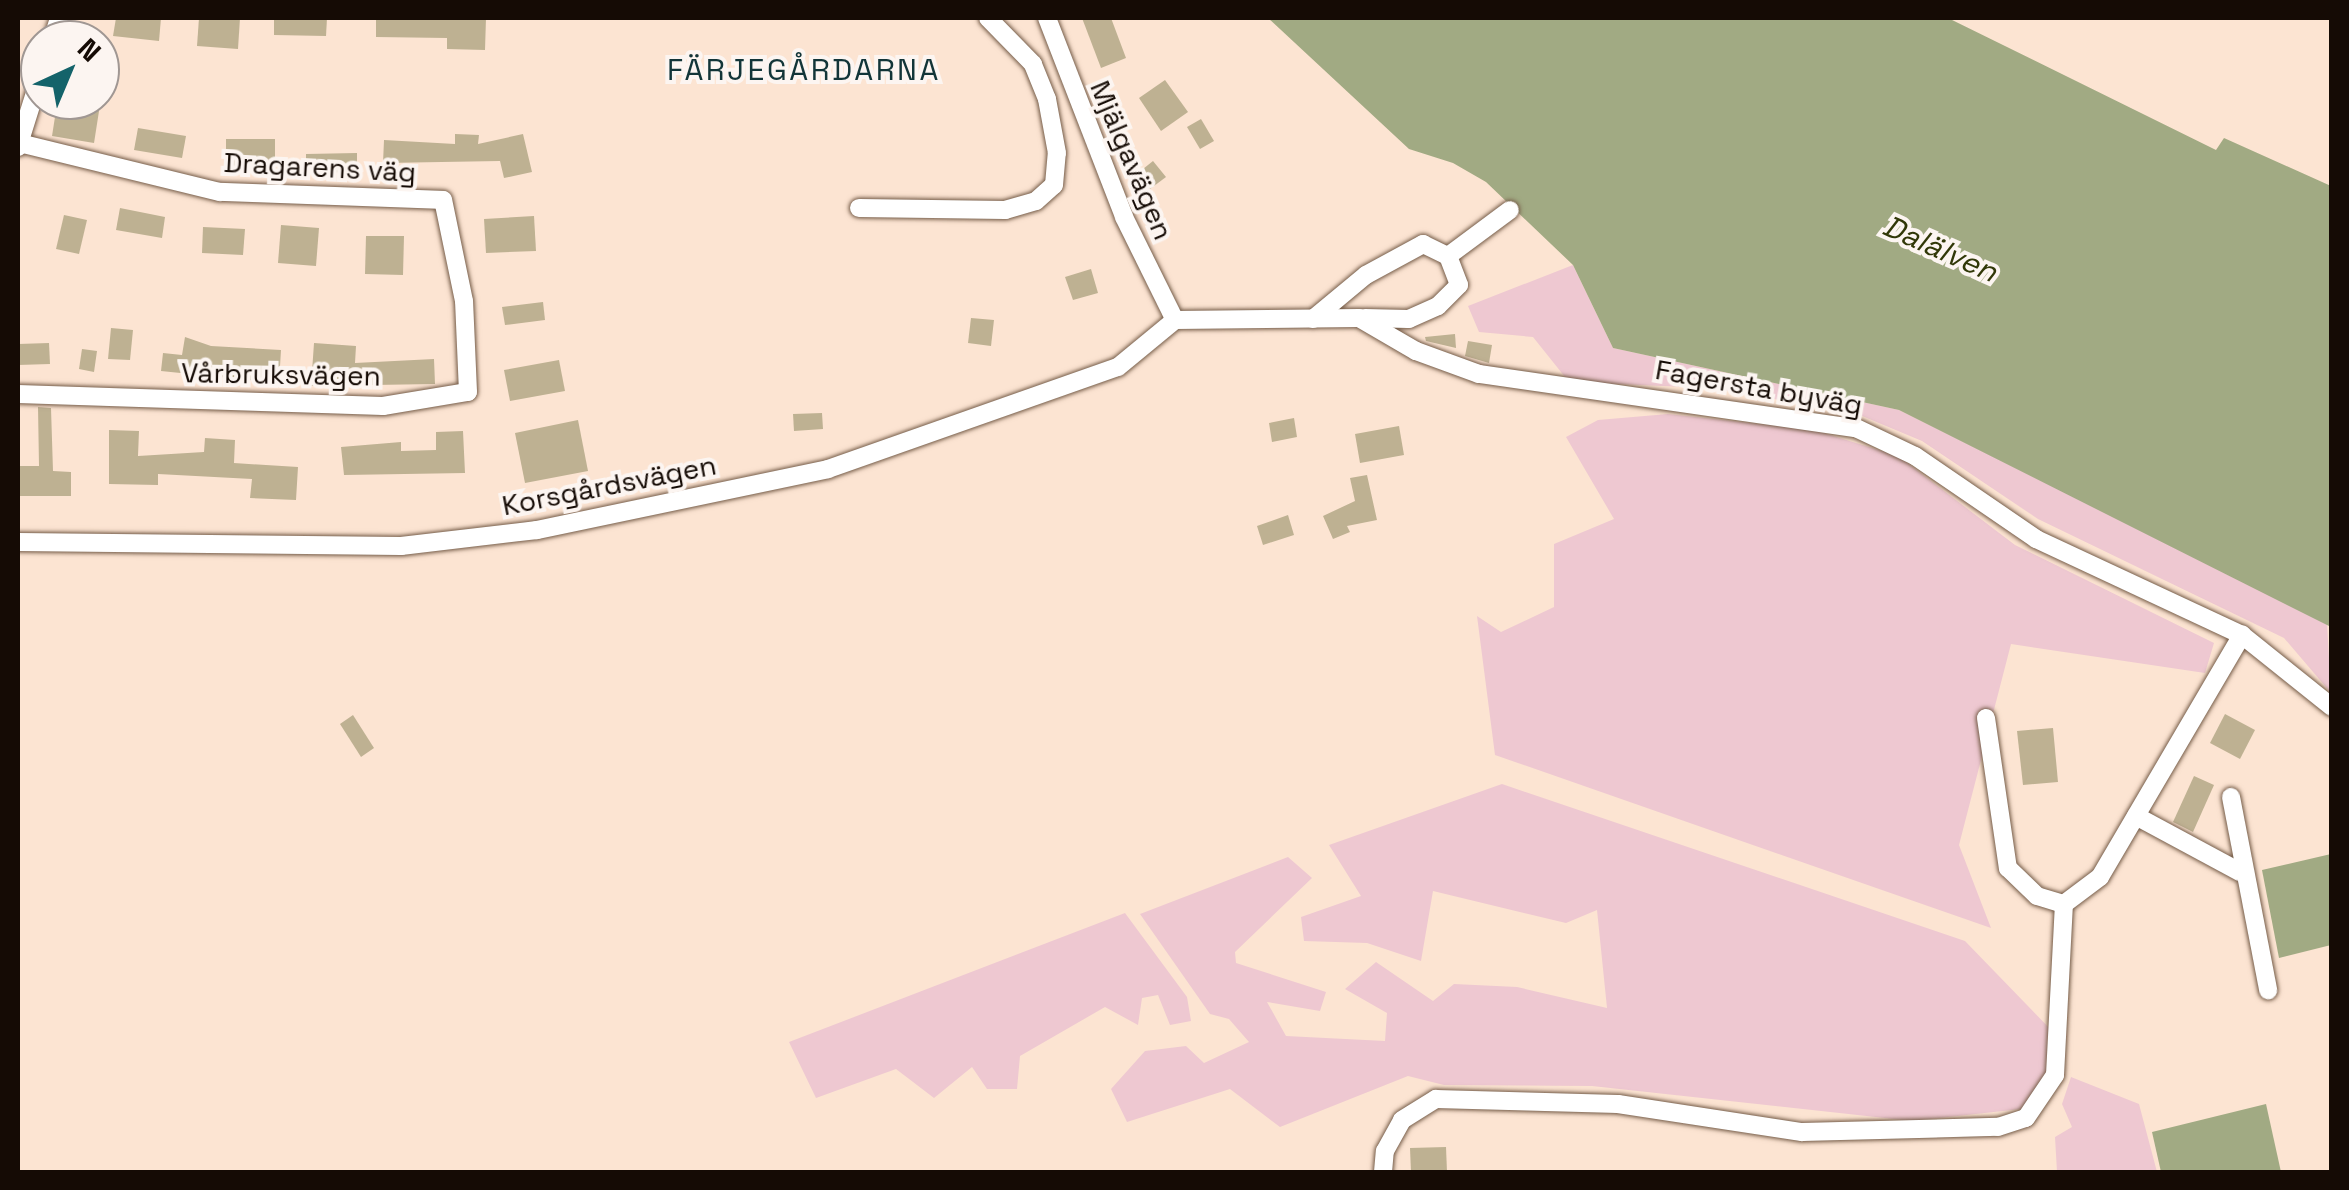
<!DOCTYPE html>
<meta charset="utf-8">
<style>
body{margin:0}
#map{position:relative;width:2349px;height:1190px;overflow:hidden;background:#fce4d2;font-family:"Space Grotesk",sans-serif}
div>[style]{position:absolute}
.green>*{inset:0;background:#eec8d1}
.water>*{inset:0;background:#a1aa83}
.building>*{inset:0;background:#beb192}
.roads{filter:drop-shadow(0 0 2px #755c48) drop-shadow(0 0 2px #755c48)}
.minor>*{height:18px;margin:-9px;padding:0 9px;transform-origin:9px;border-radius:9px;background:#fff}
span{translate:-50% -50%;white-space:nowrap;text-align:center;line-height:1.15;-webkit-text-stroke:8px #fcf5f1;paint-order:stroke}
.street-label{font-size:28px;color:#150b05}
.neighbourhood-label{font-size:30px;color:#123538;letter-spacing:2.5px}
.water-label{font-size:30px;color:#313808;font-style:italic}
.frame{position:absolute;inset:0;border:20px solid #150b05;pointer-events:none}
.north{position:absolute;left:20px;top:20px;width:100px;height:100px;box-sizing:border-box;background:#fcf5f1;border:2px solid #a09793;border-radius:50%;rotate:44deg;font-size:28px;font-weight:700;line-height:40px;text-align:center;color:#150b05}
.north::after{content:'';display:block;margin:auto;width:35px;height:45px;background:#14636a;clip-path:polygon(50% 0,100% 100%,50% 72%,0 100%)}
</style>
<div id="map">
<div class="green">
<i style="clip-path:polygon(1573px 265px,1613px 348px,1899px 410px,2327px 623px,2331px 693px,2284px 638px,2038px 519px,1922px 441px,1855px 413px,1710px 388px,1569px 382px,1533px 337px,1479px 332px,1468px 306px)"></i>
<i style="clip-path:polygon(1668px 414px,1814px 430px,1898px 456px,2015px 545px,2214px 643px,2205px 673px,2011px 644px,1959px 845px,1991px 928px,1495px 755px,1477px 616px,1501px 632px,1554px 607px,1554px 544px,1614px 519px,1566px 437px,1598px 420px)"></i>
<i style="clip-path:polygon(1502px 784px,1965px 941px,2056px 1035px,2050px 1080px,2030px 1108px,1912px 1121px,1592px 1086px,1444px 1085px,1408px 1076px,1280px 1127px,1230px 1089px,1127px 1122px,1111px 1089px,1145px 1051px,1186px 1046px,1204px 1063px,1249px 1042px,1229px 1019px,1210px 1014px,1140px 914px,1288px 857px,1312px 878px,1235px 952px,1236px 963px,1326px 992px,1320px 1011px,1267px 1002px,1286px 1036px,1385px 1041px,1387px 1013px,1345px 989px,1376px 962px,1433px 1001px,1454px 984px,1517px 987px,1607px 1008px,1597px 910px,1566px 923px,1433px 891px,1421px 961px,1367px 943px,1304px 941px,1301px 917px,1361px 896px,1329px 845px)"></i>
<i style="clip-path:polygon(1125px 913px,1187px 997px,1191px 1021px,1170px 1025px,1158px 995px,1142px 998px,1138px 1025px,1105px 1007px,1020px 1056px,1017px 1089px,987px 1089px,972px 1067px,934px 1098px,896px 1069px,816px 1098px,789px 1042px)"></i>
<i style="clip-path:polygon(2071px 1077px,2139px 1104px,2157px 1172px,2057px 1172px,2055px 1137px,2072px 1127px,2062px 1104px)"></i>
</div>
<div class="water">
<i style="clip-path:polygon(1268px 18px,1948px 18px,2216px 150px,2224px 138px,2331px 186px,2331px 627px,1899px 410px,1613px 348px,1573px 265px,1486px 182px,1453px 163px,1409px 149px)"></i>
<i style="clip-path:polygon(2331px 854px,2331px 945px,2279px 958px,2262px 870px)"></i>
<i style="clip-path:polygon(2266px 1104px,2281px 1172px,2161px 1172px,2152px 1132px)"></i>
</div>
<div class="building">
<i style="clip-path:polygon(116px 18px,161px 18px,159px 41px,113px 36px)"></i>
<i style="clip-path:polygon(199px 18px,240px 18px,238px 49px,197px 46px)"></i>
<i style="clip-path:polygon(274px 18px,327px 18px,326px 36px,274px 35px)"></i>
<i style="clip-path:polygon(376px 18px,486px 18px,485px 50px,447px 49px,447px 38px,376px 37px)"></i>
<i style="clip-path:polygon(1082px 18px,1111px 18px,1126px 58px,1101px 68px)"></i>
<i style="clip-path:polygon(1165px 80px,1188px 112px,1161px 131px,1139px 98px)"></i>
<i style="clip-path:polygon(57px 104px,99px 111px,94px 143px,52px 136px)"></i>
<i style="clip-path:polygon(1201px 119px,1214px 141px,1200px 149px,1187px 127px)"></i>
<i style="clip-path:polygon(138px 128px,186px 136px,182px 158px,134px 150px)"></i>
<i style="clip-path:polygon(455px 134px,479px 135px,478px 144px,523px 134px,532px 172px,504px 178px,500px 161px,383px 163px,384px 140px,455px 144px)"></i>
<i style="clip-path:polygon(226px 139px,275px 139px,275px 169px,226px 169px)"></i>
<i style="clip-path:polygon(357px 153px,357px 172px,306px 173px,306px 154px)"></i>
<i style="clip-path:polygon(1153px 161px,1166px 177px,1150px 189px,1138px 173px)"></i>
<i style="clip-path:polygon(120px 208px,165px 217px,162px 238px,116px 230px)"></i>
<i style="clip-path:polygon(64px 215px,87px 220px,79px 254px,56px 249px)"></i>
<i style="clip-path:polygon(534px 216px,536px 251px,486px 253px,484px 219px)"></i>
<i style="clip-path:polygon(281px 225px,319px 228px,316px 266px,278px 263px)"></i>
<i style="clip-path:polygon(203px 227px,245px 229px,243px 255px,202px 253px)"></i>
<i style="clip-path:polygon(366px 236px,404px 236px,403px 275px,365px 274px)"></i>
<i style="clip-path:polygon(1091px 269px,1098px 293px,1073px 300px,1065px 277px)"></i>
<i style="clip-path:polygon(543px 302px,545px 320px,505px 325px,502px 307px)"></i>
<i style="clip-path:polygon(971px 318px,994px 320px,991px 346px,968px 343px)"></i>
<i style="clip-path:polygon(111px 328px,133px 330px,130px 360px,108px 359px)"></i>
<i style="clip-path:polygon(1455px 334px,1456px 348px,1426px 341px,1425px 337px)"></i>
<i style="clip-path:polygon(185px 337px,211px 346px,281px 350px,279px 383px,161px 371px,163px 353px,182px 355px)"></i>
<i style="clip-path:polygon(1468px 341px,1492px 345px,1489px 363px,1465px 356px)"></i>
<i style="clip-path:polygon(49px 343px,50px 364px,18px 365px,18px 344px)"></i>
<i style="clip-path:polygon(314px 343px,356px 346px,355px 363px,434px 359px,435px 384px,311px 386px)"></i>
<i style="clip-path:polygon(82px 349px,97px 351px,94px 372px,79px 369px)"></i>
<i style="clip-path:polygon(559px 360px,565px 391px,510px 401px,504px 370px)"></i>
<i style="clip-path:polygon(38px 407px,51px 408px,53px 471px,71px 472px,71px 496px,18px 496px,18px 466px,39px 466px)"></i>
<i style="clip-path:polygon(822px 413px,823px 429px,794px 431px,793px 414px)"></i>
<i style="clip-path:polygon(1294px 418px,1297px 437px,1272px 442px,1269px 423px)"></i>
<i style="clip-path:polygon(578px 420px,588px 471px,525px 483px,515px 433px)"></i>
<i style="clip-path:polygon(1399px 426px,1404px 455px,1360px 463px,1355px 434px)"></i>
<i style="clip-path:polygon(109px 430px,139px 431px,138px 456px,204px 452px,205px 438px,235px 440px,234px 463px,298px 467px,296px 500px,250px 498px,252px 479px,158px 474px,158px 485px,109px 484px)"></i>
<i style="clip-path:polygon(463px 431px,465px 473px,344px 475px,341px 447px,401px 442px,401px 451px,436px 450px,436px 432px)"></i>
<i style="clip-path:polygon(1367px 475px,1377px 520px,1347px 526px,1350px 532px,1333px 539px,1323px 516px,1355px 501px,1350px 478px)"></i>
<i style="clip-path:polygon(1288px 515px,1294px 535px,1263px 545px,1257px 526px)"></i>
<i style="clip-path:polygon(2225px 714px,2255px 730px,2240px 759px,2210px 743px)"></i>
<i style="clip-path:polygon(353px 715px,374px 748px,361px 757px,340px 724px)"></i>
<i style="clip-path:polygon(2053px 728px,2058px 782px,2023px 785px,2017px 731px)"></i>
<i style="clip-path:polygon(2194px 776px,2214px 785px,2193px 832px,2173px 822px)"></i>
<i style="clip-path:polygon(1446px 1147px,1447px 1172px,1411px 1172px,1410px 1148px)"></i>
</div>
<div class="roads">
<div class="minor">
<i style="left:1047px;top:18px;width:213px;rotate:68.8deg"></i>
<i style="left:1124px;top:217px;width:115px;rotate:63.7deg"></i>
<i style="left:52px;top:40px;width:23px;rotate:-72deg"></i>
<i style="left:18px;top:147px;width:73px;rotate:-72.6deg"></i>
<i style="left:859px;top:208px;width:146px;rotate:0.8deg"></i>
<i style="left:1005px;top:210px;width:32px;rotate:-16deg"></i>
<i style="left:1036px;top:201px;width:24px;rotate:-42deg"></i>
<i style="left:1054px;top:185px;width:32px;rotate:-85deg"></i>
<i style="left:1057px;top:153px;width:55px;rotate:-100.5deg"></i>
<i style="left:1047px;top:99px;width:38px;rotate:-112deg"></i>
<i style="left:1033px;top:64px;width:64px;rotate:-134.4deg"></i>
<i style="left:1448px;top:256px;width:77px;rotate:-36.6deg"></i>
<i style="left:1313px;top:319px;width:69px;rotate:-39.7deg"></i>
<i style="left:1366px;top:275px;width:65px;rotate:-28.5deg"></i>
<i style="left:1423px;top:244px;width:28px;rotate:26deg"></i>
<i style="left:1448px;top:256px;width:31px;rotate:69deg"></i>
<i style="left:1459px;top:285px;width:30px;rotate:135deg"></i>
<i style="left:1438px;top:306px;width:32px;rotate:156deg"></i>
<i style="left:1409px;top:319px;width:44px;rotate:-178.7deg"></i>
<i style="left:1175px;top:320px;width:184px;rotate:-0.6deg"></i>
<i style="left:1359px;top:318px;width:66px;rotate:30.1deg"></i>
<i style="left:1416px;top:351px;width:67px;rotate:20.1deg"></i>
<i style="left:1479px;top:374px;width:381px;rotate:8.2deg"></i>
<i style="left:1856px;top:428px;width:65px;rotate:25.4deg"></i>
<i style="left:1915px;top:456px;width:147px;rotate:34.4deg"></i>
<i style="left:2036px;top:539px;width:227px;rotate:25deg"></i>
<i style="left:2242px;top:635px;width:115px;rotate:38.7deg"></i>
<i style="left:18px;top:394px;width:365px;rotate:1.9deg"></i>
<i style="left:383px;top:406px;width:86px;rotate:-9.4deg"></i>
<i style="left:468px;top:392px;width:91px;rotate:-92.5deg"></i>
<i style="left:464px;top:301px;width:103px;rotate:-101.7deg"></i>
<i style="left:443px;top:200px;width:223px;rotate:-177.9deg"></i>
<i style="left:220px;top:192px;width:207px;rotate:-166.3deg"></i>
<i style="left:18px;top:542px;width:383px;rotate:0.6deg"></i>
<i style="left:401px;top:546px;width:137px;rotate:-6.7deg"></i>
<i style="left:537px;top:530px;width:297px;rotate:-11.8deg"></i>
<i style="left:828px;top:469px;width:307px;rotate:-19.4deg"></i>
<i style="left:1118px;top:367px;width:74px;rotate:-39.5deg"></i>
<i style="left:1986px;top:718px;width:152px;rotate:81.7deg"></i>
<i style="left:2008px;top:868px;width:40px;rotate:44deg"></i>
<i style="left:2037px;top:896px;width:28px;rotate:17deg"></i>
<i style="left:2064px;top:904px;width:45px;rotate:-36.9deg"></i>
<i style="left:2100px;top:877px;width:281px;rotate:-59.6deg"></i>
<i style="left:2231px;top:797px;width:197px;rotate:79.1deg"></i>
<i style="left:2136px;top:816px;width:118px;rotate:28.3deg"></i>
<i style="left:1383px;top:1172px;width:21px;rotate:-85deg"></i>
<i style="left:1385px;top:1151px;width:35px;rotate:-61deg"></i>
<i style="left:1402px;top:1120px;width:40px;rotate:-32deg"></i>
<i style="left:1436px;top:1099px;width:182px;rotate:1.6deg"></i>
<i style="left:1618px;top:1104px;width:186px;rotate:8.7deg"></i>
<i style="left:1802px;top:1132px;width:196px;rotate:-1.5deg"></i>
<i style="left:1998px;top:1127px;width:29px;rotate:-18deg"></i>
<i style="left:2026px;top:1118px;width:52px;rotate:-56deg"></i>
<i style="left:2055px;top:1075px;width:171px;rotate:-87deg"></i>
</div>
</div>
<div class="street-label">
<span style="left:1132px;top:160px;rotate:67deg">Mjälgavägen</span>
<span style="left:320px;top:167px;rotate:3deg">Dragarens väg</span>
<span style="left:281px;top:374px;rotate:1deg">Vårbruksvägen</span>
<span style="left:1759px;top:387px;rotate:10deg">Fagersta byväg</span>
<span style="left:609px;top:485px;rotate:-11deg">Korsgårdsvägen</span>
</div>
<div class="neighbourhood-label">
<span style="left:804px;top:70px">FÄRJEGÅRDARNA</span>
</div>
<div class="water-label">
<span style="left:1940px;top:249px;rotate:24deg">Dalälven</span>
</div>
<div class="frame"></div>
<div class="north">N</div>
</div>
